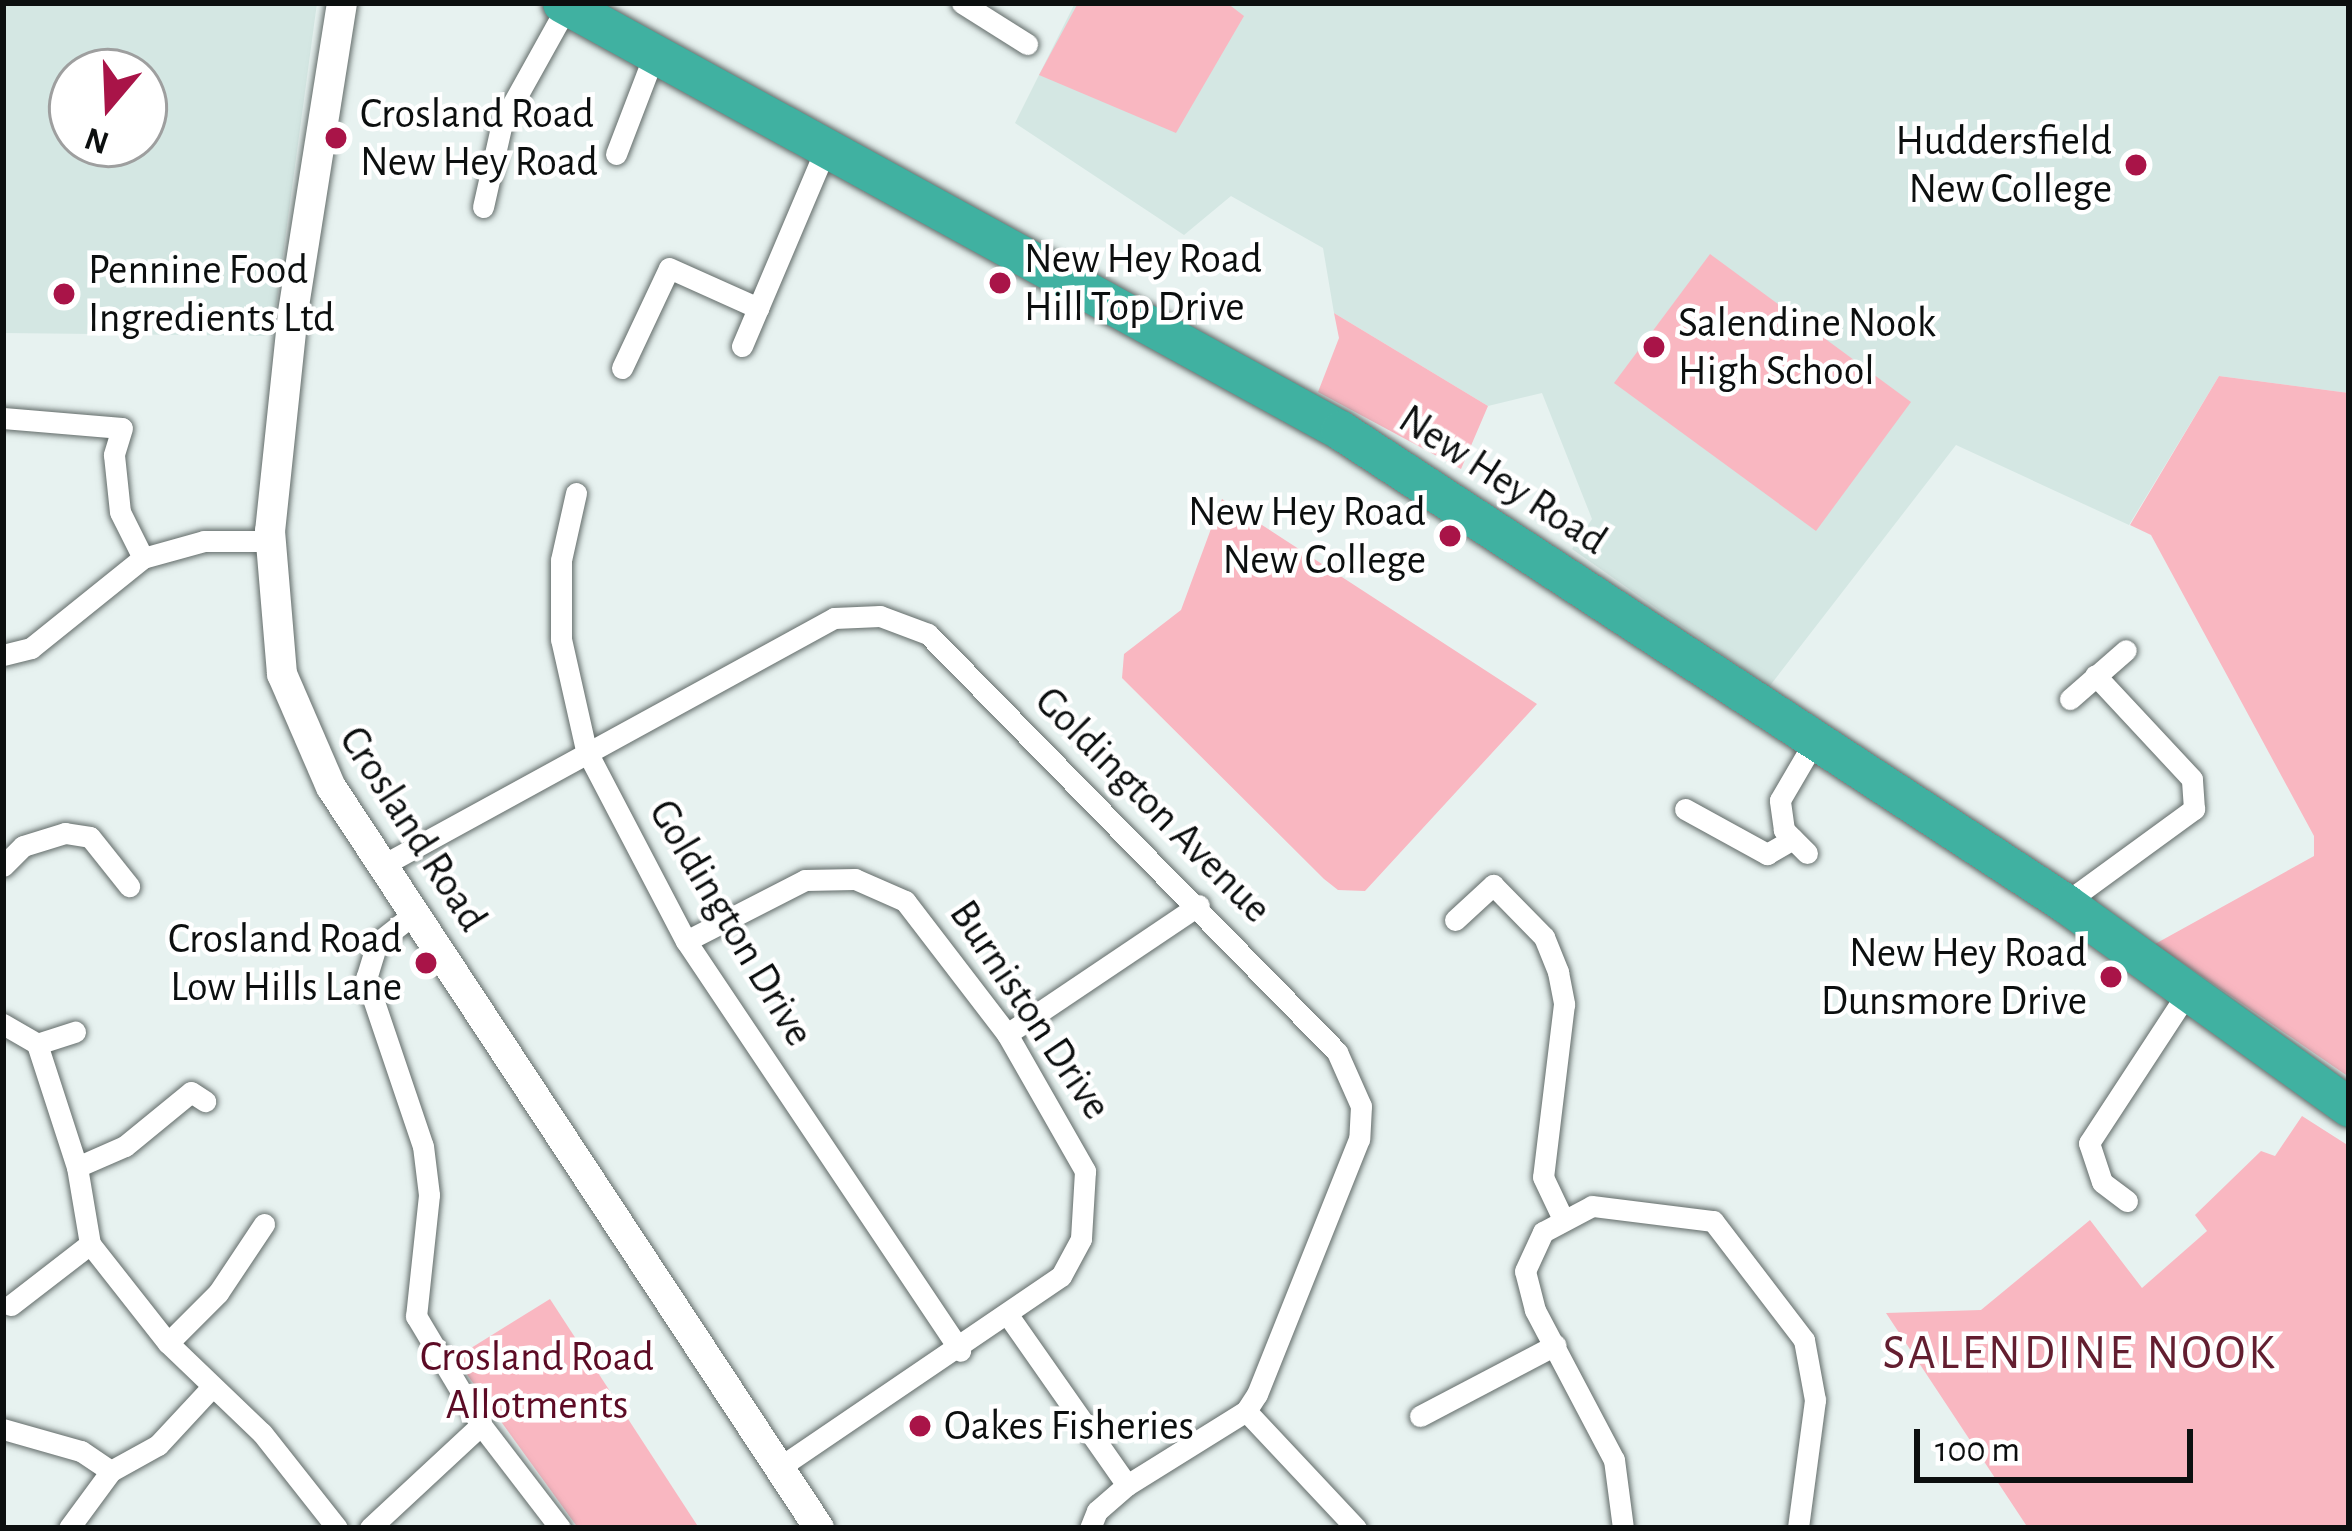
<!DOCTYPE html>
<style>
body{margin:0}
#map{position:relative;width:2352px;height:1531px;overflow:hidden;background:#e7f2f0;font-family:"Alegreya Sans",sans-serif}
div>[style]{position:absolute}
.built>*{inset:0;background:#d4e7e3}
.green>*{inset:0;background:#f9b7c1}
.roads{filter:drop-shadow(0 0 3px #626b69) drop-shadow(0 0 3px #626b69)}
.street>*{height:21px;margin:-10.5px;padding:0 10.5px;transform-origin:10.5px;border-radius:10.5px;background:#fff}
.secondary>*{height:30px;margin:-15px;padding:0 15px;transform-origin:15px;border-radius:15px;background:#fff}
.highway>*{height:39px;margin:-19.5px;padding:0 19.5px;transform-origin:19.5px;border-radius:19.5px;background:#40b1a1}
.dots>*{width:33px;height:33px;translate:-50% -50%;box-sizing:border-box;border:6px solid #fff;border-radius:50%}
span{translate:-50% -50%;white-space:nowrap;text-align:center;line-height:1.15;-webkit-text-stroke:9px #fff;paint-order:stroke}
.poi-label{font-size:42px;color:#0c0f0f}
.left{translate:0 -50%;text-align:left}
.right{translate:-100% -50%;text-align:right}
.street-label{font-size:42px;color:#0c0f0f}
.park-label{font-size:42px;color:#5c0b25}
.quarter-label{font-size:48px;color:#631e30;letter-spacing:3px}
.frame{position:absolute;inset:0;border:6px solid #0c0f0f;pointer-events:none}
.north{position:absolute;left:48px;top:48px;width:120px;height:120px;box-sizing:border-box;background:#fff;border:3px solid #9e9f9f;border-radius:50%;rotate:199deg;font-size:33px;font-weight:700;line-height:48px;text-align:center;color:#0c0f0f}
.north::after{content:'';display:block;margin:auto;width:42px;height:54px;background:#a91448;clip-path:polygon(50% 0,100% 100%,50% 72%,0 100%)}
.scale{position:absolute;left:1914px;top:1429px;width:279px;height:54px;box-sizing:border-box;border:6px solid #0c0f0f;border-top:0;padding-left:15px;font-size:36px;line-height:42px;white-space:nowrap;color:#0c0f0f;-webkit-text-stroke:9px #fff;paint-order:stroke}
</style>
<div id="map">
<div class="built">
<i style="clip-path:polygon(evenodd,3px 3px,317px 3px,272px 336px,3px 333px,3px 3px,72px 72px,144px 72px,144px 144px,72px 144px,72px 72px)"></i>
<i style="clip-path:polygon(1075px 3px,2349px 3px,2349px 393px,2219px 376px,2129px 525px,1956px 445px,1769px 687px,1572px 549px,1592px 519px,1542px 393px,1488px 406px,1334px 313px,1323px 248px,1231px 196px,1184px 235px,1015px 123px)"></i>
</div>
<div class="green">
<i style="clip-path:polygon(1078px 3px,1227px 3px,1244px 16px,1176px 133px,1039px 75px)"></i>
<i style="clip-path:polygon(1710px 254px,1911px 402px,1816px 531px,1614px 383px)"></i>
<i style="clip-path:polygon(1334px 313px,1488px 406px,1461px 469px,1318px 392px,1339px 338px)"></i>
<i style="clip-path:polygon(2219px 376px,2349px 393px,2349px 1077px,2155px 944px,2314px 856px,2314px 836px,2151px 535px,2130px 525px)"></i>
<i style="clip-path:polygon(1222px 499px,1537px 704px,1365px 891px,1338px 890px,1324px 879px,1122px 678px,1124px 654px,1181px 610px)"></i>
<i style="clip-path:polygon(2302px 1116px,2349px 1146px,2349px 1528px,2028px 1528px,1886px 1313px,1981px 1310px,2090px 1220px,2142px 1288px,2207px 1231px,2195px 1215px,2261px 1151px,2275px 1156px)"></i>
<i style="clip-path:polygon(550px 1299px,699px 1528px,578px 1528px,455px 1358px)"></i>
</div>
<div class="roads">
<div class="street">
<i style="left:962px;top:3px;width:77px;rotate:32.2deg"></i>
<i style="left:616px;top:154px;width:106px;rotate:-69deg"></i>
<i style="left:483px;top:207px;width:86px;rotate:-77.3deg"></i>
<i style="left:502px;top:123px;width:134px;rotate:-60.9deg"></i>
<i style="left:742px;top:346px;width:213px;rotate:-67deg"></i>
<i style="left:622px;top:368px;width:110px;rotate:-64.8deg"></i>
<i style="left:669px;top:268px;width:98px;rotate:24.2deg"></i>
<i style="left:3px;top:418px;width:119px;rotate:4.8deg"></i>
<i style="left:122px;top:428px;width:28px;rotate:107deg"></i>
<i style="left:114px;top:455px;width:57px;rotate:84deg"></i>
<i style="left:120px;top:512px;width:51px;rotate:63.4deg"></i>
<i style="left:576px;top:493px;width:69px;rotate:102.6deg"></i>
<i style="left:561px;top:560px;width:79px;rotate:90deg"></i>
<i style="left:561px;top:639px;width:114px;rotate:77.3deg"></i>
<i style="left:586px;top:750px;width:216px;rotate:62.4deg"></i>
<i style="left:686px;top:941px;width:493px;rotate:56.2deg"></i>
<i style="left:3px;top:655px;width:29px;rotate:-14deg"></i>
<i style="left:31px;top:648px;width:144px;rotate:-38.8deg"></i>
<i style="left:143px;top:558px;width:63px;rotate:-15.6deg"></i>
<i style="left:204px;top:541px;width:65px"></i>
<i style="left:2070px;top:699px;width:74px;rotate:-41.2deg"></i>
<i style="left:1685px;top:809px;width:94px;rotate:28.8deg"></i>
<i style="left:1767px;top:854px;width:30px;rotate:-30deg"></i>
<i style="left:1807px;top:853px;width:33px;rotate:-135deg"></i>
<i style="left:1784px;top:830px;width:30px;rotate:-98deg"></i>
<i style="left:1780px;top:800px;width:69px;rotate:-59.7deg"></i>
<i style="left:383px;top:865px;width:514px;rotate:-28.71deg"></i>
<i style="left:834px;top:618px;width:46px;rotate:-2.5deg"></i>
<i style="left:880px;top:616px;width:51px;rotate:20.6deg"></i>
<i style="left:928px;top:634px;width:585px;rotate:45.62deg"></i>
<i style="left:1337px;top:1052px;width:59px;rotate:66deg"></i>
<i style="left:1361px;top:1106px;width:33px;rotate:93deg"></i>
<i style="left:1359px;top:1139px;width:275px;rotate:111.8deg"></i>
<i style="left:1257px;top:1394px;width:20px;rotate:123deg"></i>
<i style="left:1246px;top:1411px;width:140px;rotate:148.1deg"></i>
<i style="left:1127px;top:1485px;width:40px;rotate:139deg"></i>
<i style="left:1097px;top:1511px;width:18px;rotate:112deg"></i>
<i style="left:3px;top:866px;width:28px;rotate:-45deg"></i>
<i style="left:23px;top:846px;width:44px;rotate:-17.2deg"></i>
<i style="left:65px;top:833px;width:25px;rotate:9deg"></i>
<i style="left:90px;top:837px;width:63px;rotate:51.5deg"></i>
<i style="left:2065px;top:903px;width:160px;rotate:-36.1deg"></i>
<i style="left:2194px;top:809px;width:30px;rotate:-94deg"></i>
<i style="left:2192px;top:779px;width:142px;rotate:-133deg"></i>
<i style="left:415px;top:913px;width:48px;rotate:141.7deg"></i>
<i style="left:377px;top:943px;width:37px;rotate:107deg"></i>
<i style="left:366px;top:978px;width:177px;rotate:71.3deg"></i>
<i style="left:423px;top:1146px;width:49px;rotate:83deg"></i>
<i style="left:429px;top:1195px;width:122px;rotate:96.1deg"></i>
<i style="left:416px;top:1316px;width:127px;rotate:59.2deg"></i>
<i style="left:481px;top:1425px;width:130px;rotate:52.5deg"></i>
<i style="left:1455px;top:920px;width:52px;rotate:-42.6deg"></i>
<i style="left:1493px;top:885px;width:73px;rotate:45.6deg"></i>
<i style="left:1544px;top:937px;width:38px;rotate:68deg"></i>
<i style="left:1558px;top:972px;width:33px;rotate:79deg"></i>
<i style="left:1564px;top:1004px;width:174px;rotate:96.9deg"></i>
<i style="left:1543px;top:1177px;width:44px;rotate:64.6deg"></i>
<i style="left:686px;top:941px;width:134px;rotate:-27.1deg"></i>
<i style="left:805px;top:880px;width:50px;rotate:-1.1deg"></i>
<i style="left:855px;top:879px;width:55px;rotate:23.7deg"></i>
<i style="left:905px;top:901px;width:168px;rotate:52.5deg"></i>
<i style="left:1007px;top:1034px;width:158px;rotate:60.3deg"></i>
<i style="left:1085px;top:1171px;width:68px;rotate:93.4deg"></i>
<i style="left:1081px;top:1239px;width:42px;rotate:118.4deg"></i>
<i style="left:1061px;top:1276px;width:340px;rotate:145.8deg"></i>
<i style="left:3px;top:1024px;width:39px;rotate:30deg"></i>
<i style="left:37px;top:1044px;width:129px;rotate:72deg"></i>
<i style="left:77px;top:1167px;width:78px;rotate:80.4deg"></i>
<i style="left:90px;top:1244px;width:126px;rotate:51.8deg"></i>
<i style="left:168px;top:1343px;width:130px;rotate:43.8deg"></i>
<i style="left:262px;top:1433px;width:121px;rotate:51.7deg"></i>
<i style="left:1007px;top:1034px;width:231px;rotate:-33.9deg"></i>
<i style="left:37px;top:1044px;width:40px;rotate:-18deg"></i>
<i style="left:77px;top:1167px;width:52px;rotate:-23.6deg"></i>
<i style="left:125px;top:1146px;width:85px;rotate:-39.3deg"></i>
<i style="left:191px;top:1092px;width:17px;rotate:33deg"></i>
<i style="left:2127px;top:1201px;width:31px;rotate:-143deg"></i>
<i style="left:2102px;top:1182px;width:41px;rotate:-108.4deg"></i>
<i style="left:2089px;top:1143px;width:179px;rotate:-56.8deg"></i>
<i style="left:11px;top:1305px;width:100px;rotate:-37.7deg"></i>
<i style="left:1010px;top:1318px;width:204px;rotate:55deg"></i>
<i style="left:168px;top:1343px;width:71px;rotate:-45deg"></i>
<i style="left:218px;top:1293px;width:83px;rotate:-56.3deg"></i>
<i style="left:1246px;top:1411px;width:161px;rotate:46.8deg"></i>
<i style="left:1420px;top:1416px;width:153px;rotate:-27.7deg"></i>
<i style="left:3px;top:1429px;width:81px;rotate:15.8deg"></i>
<i style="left:81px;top:1451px;width:36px;rotate:34deg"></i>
<i style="left:69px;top:1528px;width:71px;rotate:-53.6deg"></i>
<i style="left:111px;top:1471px;width:54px;rotate:-29deg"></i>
<i style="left:158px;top:1445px;width:78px;rotate:-47.1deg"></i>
<i style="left:370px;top:1528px;width:151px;rotate:-42.9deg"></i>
<i style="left:1623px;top:1528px;width:69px;rotate:-97.5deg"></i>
<i style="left:1614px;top:1460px;width:170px;rotate:-117.8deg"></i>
<i style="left:1535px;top:1310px;width:40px;rotate:-104.4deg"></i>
<i style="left:1525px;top:1271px;width:43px;rotate:-65.2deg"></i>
<i style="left:1543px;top:1232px;width:55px;rotate:-28deg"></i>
<i style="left:1592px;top:1206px;width:122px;rotate:7.1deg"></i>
<i style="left:1713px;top:1221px;width:150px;rotate:52.6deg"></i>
<i style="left:1804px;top:1340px;width:61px;rotate:79.6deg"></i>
<i style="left:1815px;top:1400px;width:129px;rotate:97.6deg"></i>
</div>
<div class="secondary">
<i style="left:342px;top:3px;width:314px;rotate:99deg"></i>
<i style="left:293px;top:313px;width:219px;rotate:96deg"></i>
<i style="left:270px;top:531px;width:144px;rotate:85.2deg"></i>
<i style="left:282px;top:674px;width:123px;rotate:66.6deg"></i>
<i style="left:331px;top:787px;width:887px;rotate:56.63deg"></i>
</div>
<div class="highway">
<i style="left:562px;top:3px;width:887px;rotate:28.76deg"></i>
<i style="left:1340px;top:430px;width:866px;rotate:33.12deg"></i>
<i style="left:2065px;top:903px;width:350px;rotate:35.7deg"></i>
</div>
</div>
<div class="dots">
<i style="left:336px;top:138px;background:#a91448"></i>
<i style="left:2136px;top:165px;background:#a91448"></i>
<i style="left:1000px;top:283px;background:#a91448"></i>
<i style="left:64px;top:294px;background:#a91448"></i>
<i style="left:1654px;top:347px;background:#a91448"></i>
<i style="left:1450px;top:536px;background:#a91448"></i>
<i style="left:426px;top:963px;background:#a91448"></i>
<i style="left:2111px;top:977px;background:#a91448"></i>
<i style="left:920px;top:1426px;background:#a91448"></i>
</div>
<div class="poi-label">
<span class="left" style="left:360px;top:138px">Crosland Road<br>New Hey Road</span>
<span class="right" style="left:2112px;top:165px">Huddersfield<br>New College</span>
<span class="left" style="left:1024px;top:283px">New Hey Road<br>Hill Top Drive</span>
<span class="left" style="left:88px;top:294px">Pennine Food<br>Ingredients Ltd</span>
<span class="left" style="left:1678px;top:347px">Salendine Nook<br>High School</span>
<span class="right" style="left:1426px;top:536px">New Hey Road<br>New College</span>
<span class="right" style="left:402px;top:963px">Crosland Road<br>Low Hills Lane</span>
<span class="right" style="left:2087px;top:977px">New Hey Road<br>Dunsmore Drive</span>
<span class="left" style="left:944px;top:1426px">Oakes Fisheries</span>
</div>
<div class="street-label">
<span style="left:1503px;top:480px;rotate:33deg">New Hey Road</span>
<span style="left:1153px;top:805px;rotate:45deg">Goldington Avenue</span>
<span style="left:413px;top:829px;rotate:57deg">Crosland Road</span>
<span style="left:731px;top:923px;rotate:59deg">Goldington Drive</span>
<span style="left:1030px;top:1010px;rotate:56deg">Burniston Drive</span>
</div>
<div class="park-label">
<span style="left:537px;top:1381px">Crosland Road<br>Allotments</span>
</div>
<div class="quarter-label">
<span style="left:2080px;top:1355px">SALENDINE NOOK</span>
</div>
<div class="frame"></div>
<div class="north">N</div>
<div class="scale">100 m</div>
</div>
